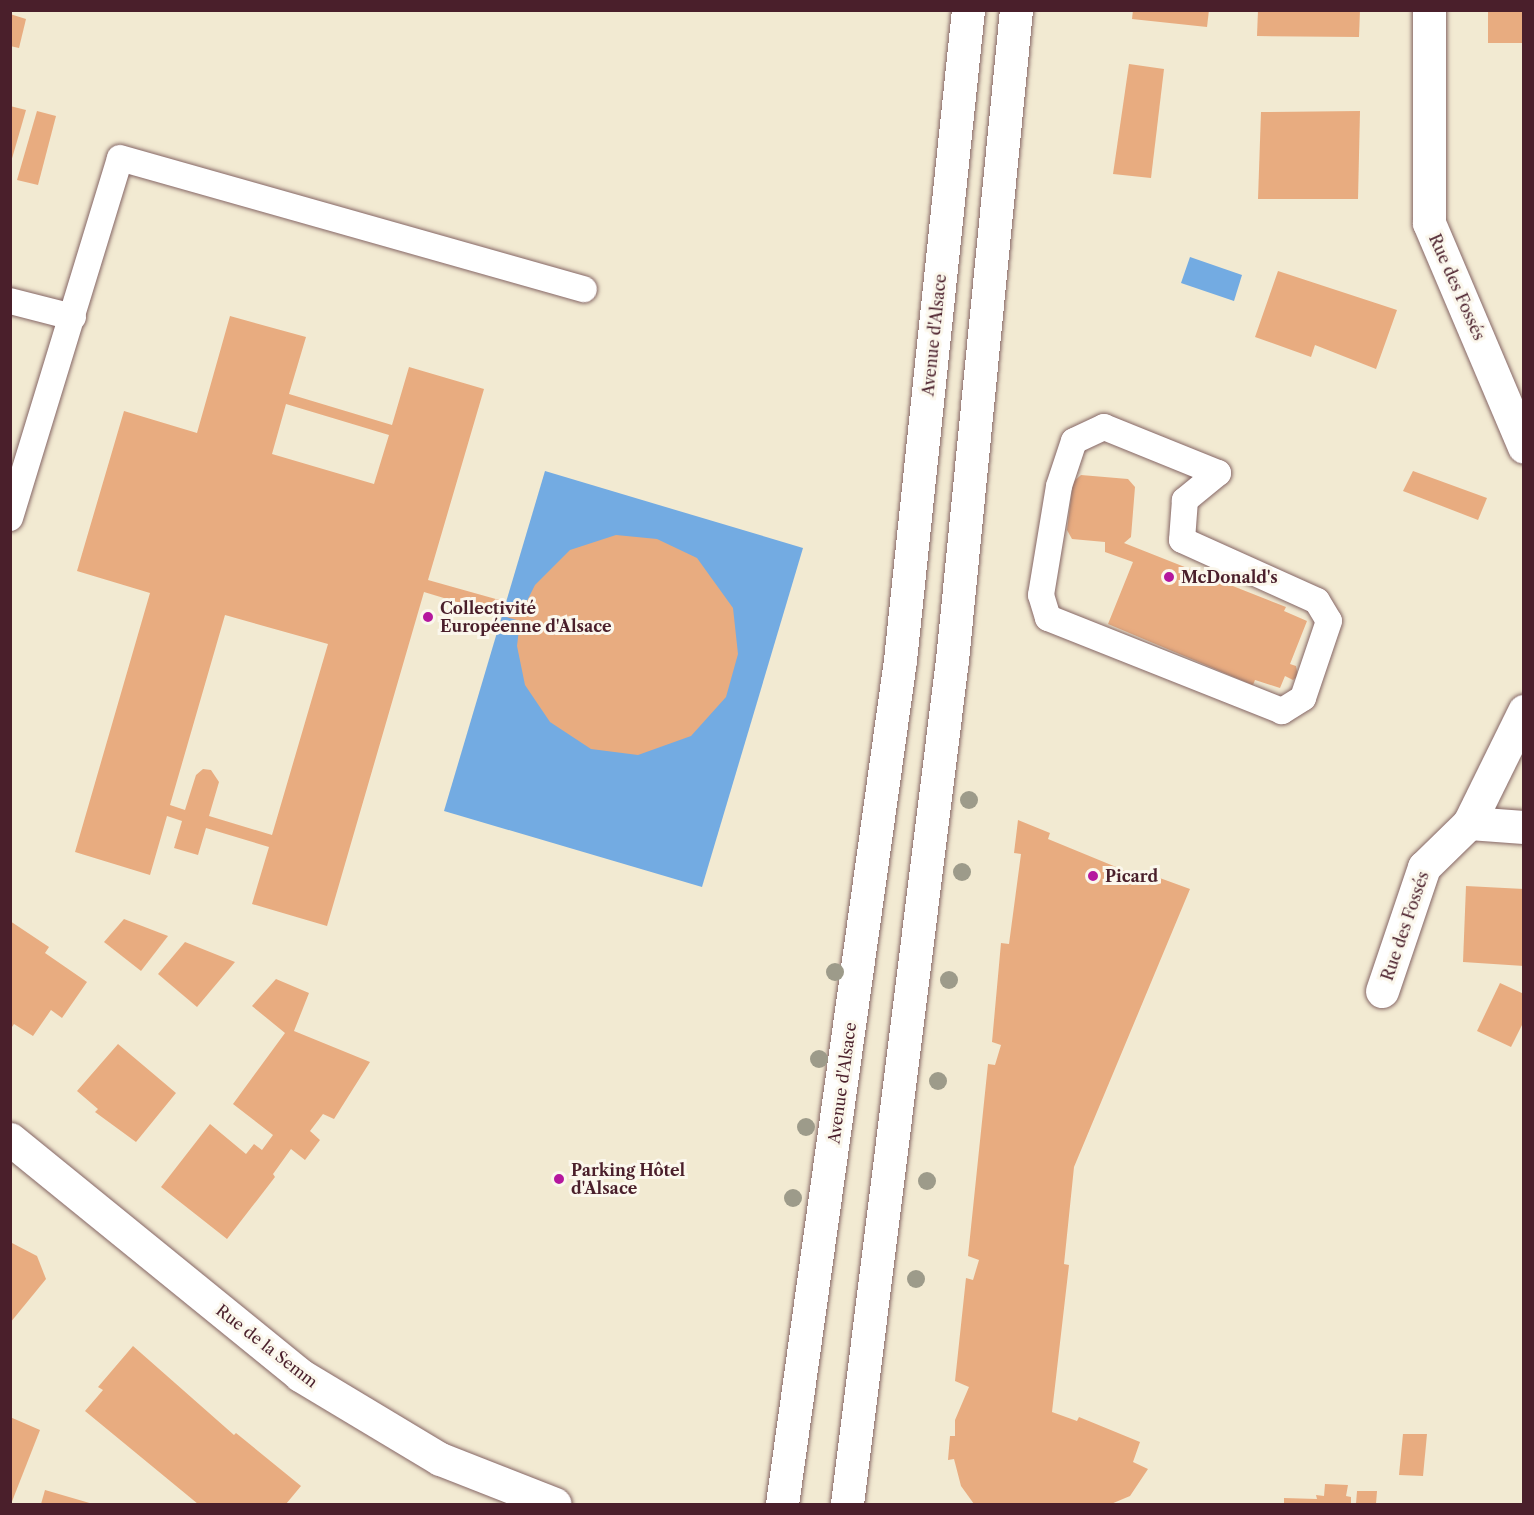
<!DOCTYPE html>
<meta charset="utf-8">
<style>
body{margin:0}
#map{position:relative;width:1534px;height:1515px;overflow:hidden;background:#f2ead2;font-family:"Libre Caslon Text",serif}
div>[style]{position:absolute}
.water>*{inset:0;background:#73abe2}
.building>*{inset:0;background:#e8ac80}
.roads{filter:drop-shadow(0 0 2px #856665) drop-shadow(0 0 2px #856665)}
.lane>*{height:26px;margin:-13px;padding:0 13px;transform-origin:13px;border-radius:13px;background:#fff}
.street>*{height:33px;margin:-16.5px;padding:0 16.5px;transform-origin:16.5px;border-radius:16.5px;background:#fff}
.secondary>*{height:33px;margin:-16.5px;padding:0 16.5px;transform-origin:16.5px;border-radius:16.5px;background:#fff}
.trees>*{width:18px;height:18px;margin:-9px;border-radius:50%;background:#9d9b8a}
.dots>*{width:16px;height:16px;translate:-50% -50%;box-sizing:border-box;border:3px solid #fbf7ec;border-radius:50%}
span{translate:-50% -50%;white-space:nowrap;text-align:center;line-height:1.15;-webkit-text-stroke:6px #fbf7ec;paint-order:stroke}
.street-label{font-size:16px;color:#4a1f2b}
.poi-label{font-size:16px;color:#4a1f2b;font-weight:700}
.left{translate:0 -50%;text-align:left}
.frame{position:absolute;inset:0;border:12px solid #4a1f2b;pointer-events:none}
</style>
<div id="map">
<div class="water">
<i style="clip-path:polygon(1190px 257px,1242px 275px,1234px 301px,1181px 283px)"></i>
<i style="clip-path:polygon(545px 471px,803px 548px,702px 887px,444px 811px)"></i>
</div>
<div class="building">
<i style="clip-path:polygon(1133px 10px,1209px 10px,1207px 27px,1132px 19px)"></i>
<i style="clip-path:polygon(1258px 10px,1360px 10px,1359px 37px,1257px 36px)"></i>
<i style="clip-path:polygon(1488px 10px,1524px 10px,1524px 43px,1488px 43px)"></i>
<i style="clip-path:polygon(10px 14px,26px 19px,19px 48px,10px 46px)"></i>
<i style="clip-path:polygon(1129px 64px,1164px 69px,1151px 178px,1113px 174px)"></i>
<i style="clip-path:polygon(10px 106px,26px 110px,11px 162px,10px 162px)"></i>
<i style="clip-path:polygon(37px 111px,56px 116px,38px 185px,17px 180px)"></i>
<i style="clip-path:polygon(1360px 111px,1358px 199px,1258px 199px,1261px 112px)"></i>
<i style="clip-path:polygon(1278px 271px,1397px 310px,1376px 369px,1315px 345px,1311px 357px,1255px 337px)"></i>
<i style="clip-path:polygon(evenodd,230px 316px,306px 337px,289px 394px,392px 425px,409px 367px,484px 389px,428px 580px,524px 607px,535px 585px,570px 550px,616px 535px,657px 539px,697px 558px,733px 608px,738px 654px,726px 697px,691px 736px,638px 755px,591px 749px,550px 722px,525px 685px,517px 646px,520px 621px,424px 592px,327px 926px,252px 904px,269px 847px,206px 828px,198px 855px,174px 848px,182px 821px,167px 816px,150px 875px,75px 852px,150px 593px,77px 571px,124px 411px,197px 433px,230px 316px,286px 404px,389px 435px,374px 484px,272px 454px,286px 404px,230px 316px,225px 615px,328px 644px,272px 835px,209px 816px,219px 782px,211px 770px,203px 769px,196px 775px,185px 810px,170px 805px,225px 615px)"></i>
<i style="clip-path:polygon(1413px 471px,1487px 498px,1478px 520px,1403px 491px)"></i>
<i style="clip-path:polygon(1081px 475px,1128px 479px,1135px 487px,1131px 537px,1124px 543px,1286px 607px,1284px 611px,1307px 621px,1290px 664px,1296px 666px,1298px 676px,1293px 680px,1285px 676px,1280px 688px,1255px 680px,1253px 685px,1108px 624px,1133px 562px,1105px 552px,1105px 542px,1072px 539px,1067px 530px,1073px 482px)"></i>
<i style="clip-path:polygon(1018px 820px,1050px 833px,1048px 839px,1155px 883px,1157px 877px,1190px 889px,1074px 1167px,1064px 1264px,1069px 1265px,1052px 1412px,1077px 1421px,1079px 1417px,1140px 1442px,1133px 1462px,1148px 1469px,1130px 1496px,1111px 1504px,974px 1504px,961px 1486px,954px 1459px,948px 1460px,950px 1436px,955px 1436px,955px 1420px,969px 1387px,955px 1381px,966px 1278px,973px 1280px,979px 1260px,968px 1256px,988px 1064px,995px 1065px,1001px 1045px,992px 1042px,1001px 943px,1009px 944px,1021px 854px,1014px 853px)"></i>
<i style="clip-path:polygon(1466px 886px,1524px 889px,1524px 966px,1463px 962px)"></i>
<i style="clip-path:polygon(124px 919px,168px 936px,141px 971px,104px 942px)"></i>
<i style="clip-path:polygon(10px 921px,49px 947px,45px 953px,87px 982px,62px 1018px,51px 1010px,33px 1036px,14px 1024px,10px 1030px)"></i>
<i style="clip-path:polygon(185px 942px,235px 962px,197px 1007px,158px 974px)"></i>
<i style="clip-path:polygon(276px 979px,309px 993px,294px 1031px,370px 1062px,334px 1119px,323px 1114px,310px 1131px,320px 1140px,305px 1160px,291px 1149px,273px 1174px,275px 1177px,227px 1239px,161px 1187px,210px 1124px,246px 1154px,254px 1144px,262px 1150px,273px 1135px,233px 1104px,285px 1033px,252px 1006px)"></i>
<i style="clip-path:polygon(1500px 983px,1524px 994px,1524px 1021px,1511px 1047px,1477px 1031px)"></i>
<i style="clip-path:polygon(118px 1044px,176px 1093px,136px 1142px,95px 1112px,98px 1109px,77px 1091px)"></i>
<i style="clip-path:polygon(10px 1242px,37px 1256px,46px 1279px,10px 1323px)"></i>
<i style="clip-path:polygon(133px 1346px,234px 1435px,236px 1433px,301px 1486px,286px 1504px,198px 1504px,85px 1411px,103px 1390px,98px 1387px)"></i>
<i style="clip-path:polygon(10px 1417px,40px 1430px,11px 1504px,10px 1504px)"></i>
<i style="clip-path:polygon(1403px 1434px,1427px 1434px,1423px 1476px,1399px 1475px)"></i>
<i style="clip-path:polygon(1325px 1484px,1348px 1485px,1346px 1496px,1351px 1497px,1351px 1504px,1284px 1504px,1284px 1498px,1317px 1499px,1316px 1495px,1324px 1496px)"></i>
<i style="clip-path:polygon(45px 1490px,93px 1504px,41px 1504px)"></i>
<i style="clip-path:polygon(1357px 1491px,1377px 1491px,1376px 1504px,1356px 1504px)"></i>
</div>
<div class="roads">
<div class="lane">
<i style="left:10px;top:301px;width:65px;rotate:14.3deg"></i>
<i style="left:1104px;top:427px;width:123px;rotate:22deg"></i>
<i style="left:1218px;top:473px;width:43px;rotate:140.7deg"></i>
<i style="left:1185px;top:500px;width:40px;rotate:94.3deg"></i>
<i style="left:1182px;top:540px;width:148px;rotate:24.3deg"></i>
<i style="left:1317px;top:601px;width:23px;rotate:59deg"></i>
<i style="left:1329px;top:621px;width:81px;rotate:108.7deg"></i>
<i style="left:1303px;top:698px;width:25px;rotate:148deg"></i>
<i style="left:1282px;top:711px;width:252px;rotate:-158.3deg"></i>
<i style="left:1048px;top:618px;width:24px;rotate:-107deg"></i>
<i style="left:1041px;top:595px;width:110px;rotate:-80.6deg"></i>
<i style="left:1059px;top:486px;width:47px;rotate:-71.6deg"></i>
<i style="left:1074px;top:441px;width:33px;rotate:-25deg"></i>
<i style="left:10px;top:518px;width:376px;rotate:-73deg"></i>
<i style="left:120px;top:158px;width:482px;rotate:15.8deg"></i>
</div>
<div class="street">
<i style="left:1429px;top:10px;width:213px;rotate:90deg"></i>
<i style="left:1429px;top:223px;width:243px;rotate:67deg"></i>
<i style="left:1469px;top:823px;width:55px;rotate:4.2deg"></i>
<i style="left:1382px;top:991px;width:131px;rotate:-71.3deg"></i>
<i style="left:1424px;top:867px;width:63px;rotate:-44.4deg"></i>
<i style="left:1469px;top:823px;width:125px;rotate:-63.8deg"></i>
<i style="left:10px;top:1139px;width:374px;rotate:39.1deg"></i>
<i style="left:300px;top:1375px;width:163px;rotate:31deg"></i>
<i style="left:440px;top:1459px;width:123px;rotate:21.4deg"></i>
</div>
<div class="secondary">
<i style="left:782px;top:1504px;width:852px;rotate:-82.04deg"></i>
<i style="left:900px;top:660px;width:654px;rotate:-84.03deg"></i>
<i style="left:847px;top:1504px;width:851px;rotate:-82.91deg"></i>
<i style="left:952px;top:660px;width:653px;rotate:-84.38deg"></i>
</div>
</div>
<div class="trees">
<i style="left:969px;top:800px"></i>
<i style="left:962px;top:872px"></i>
<i style="left:835px;top:972px"></i>
<i style="left:949px;top:980px"></i>
<i style="left:819px;top:1059px"></i>
<i style="left:938px;top:1081px"></i>
<i style="left:806px;top:1127px"></i>
<i style="left:927px;top:1181px"></i>
<i style="left:793px;top:1198px"></i>
<i style="left:916px;top:1279px"></i>
</div>
<div class="dots">
<i style="left:1169px;top:577px;background:#b5179e"></i>
<i style="left:428px;top:617px;background:#b5179e"></i>
<i style="left:1093px;top:876px;background:#b5179e"></i>
<i style="left:559px;top:1179px;background:#b5179e"></i>
</div>
<div class="street-label">
<span style="left:1457px;top:287px;rotate:66deg">Rue des Fossés</span>
<span style="left:934px;top:335px;rotate:-84deg">Avenue d'Alsace</span>
<span style="left:1405px;top:926px;rotate:-71deg">Rue des Fossés</span>
<span style="left:842px;top:1083px;rotate:-82deg">Avenue d'Alsace</span>
<span style="left:267px;top:1346px;rotate:38deg">Rue de la Semm</span>
</div>
<div class="poi-label">
<span class="left" style="left:1181px;top:577px">McDonald's</span>
<span class="left" style="left:440px;top:617px">Collectivité<br>Européenne d'Alsace</span>
<span class="left" style="left:1105px;top:876px">Picard</span>
<span class="left" style="left:571px;top:1179px">Parking Hôtel<br>d'Alsace</span>
</div>
<div class="frame"></div>
</div>
